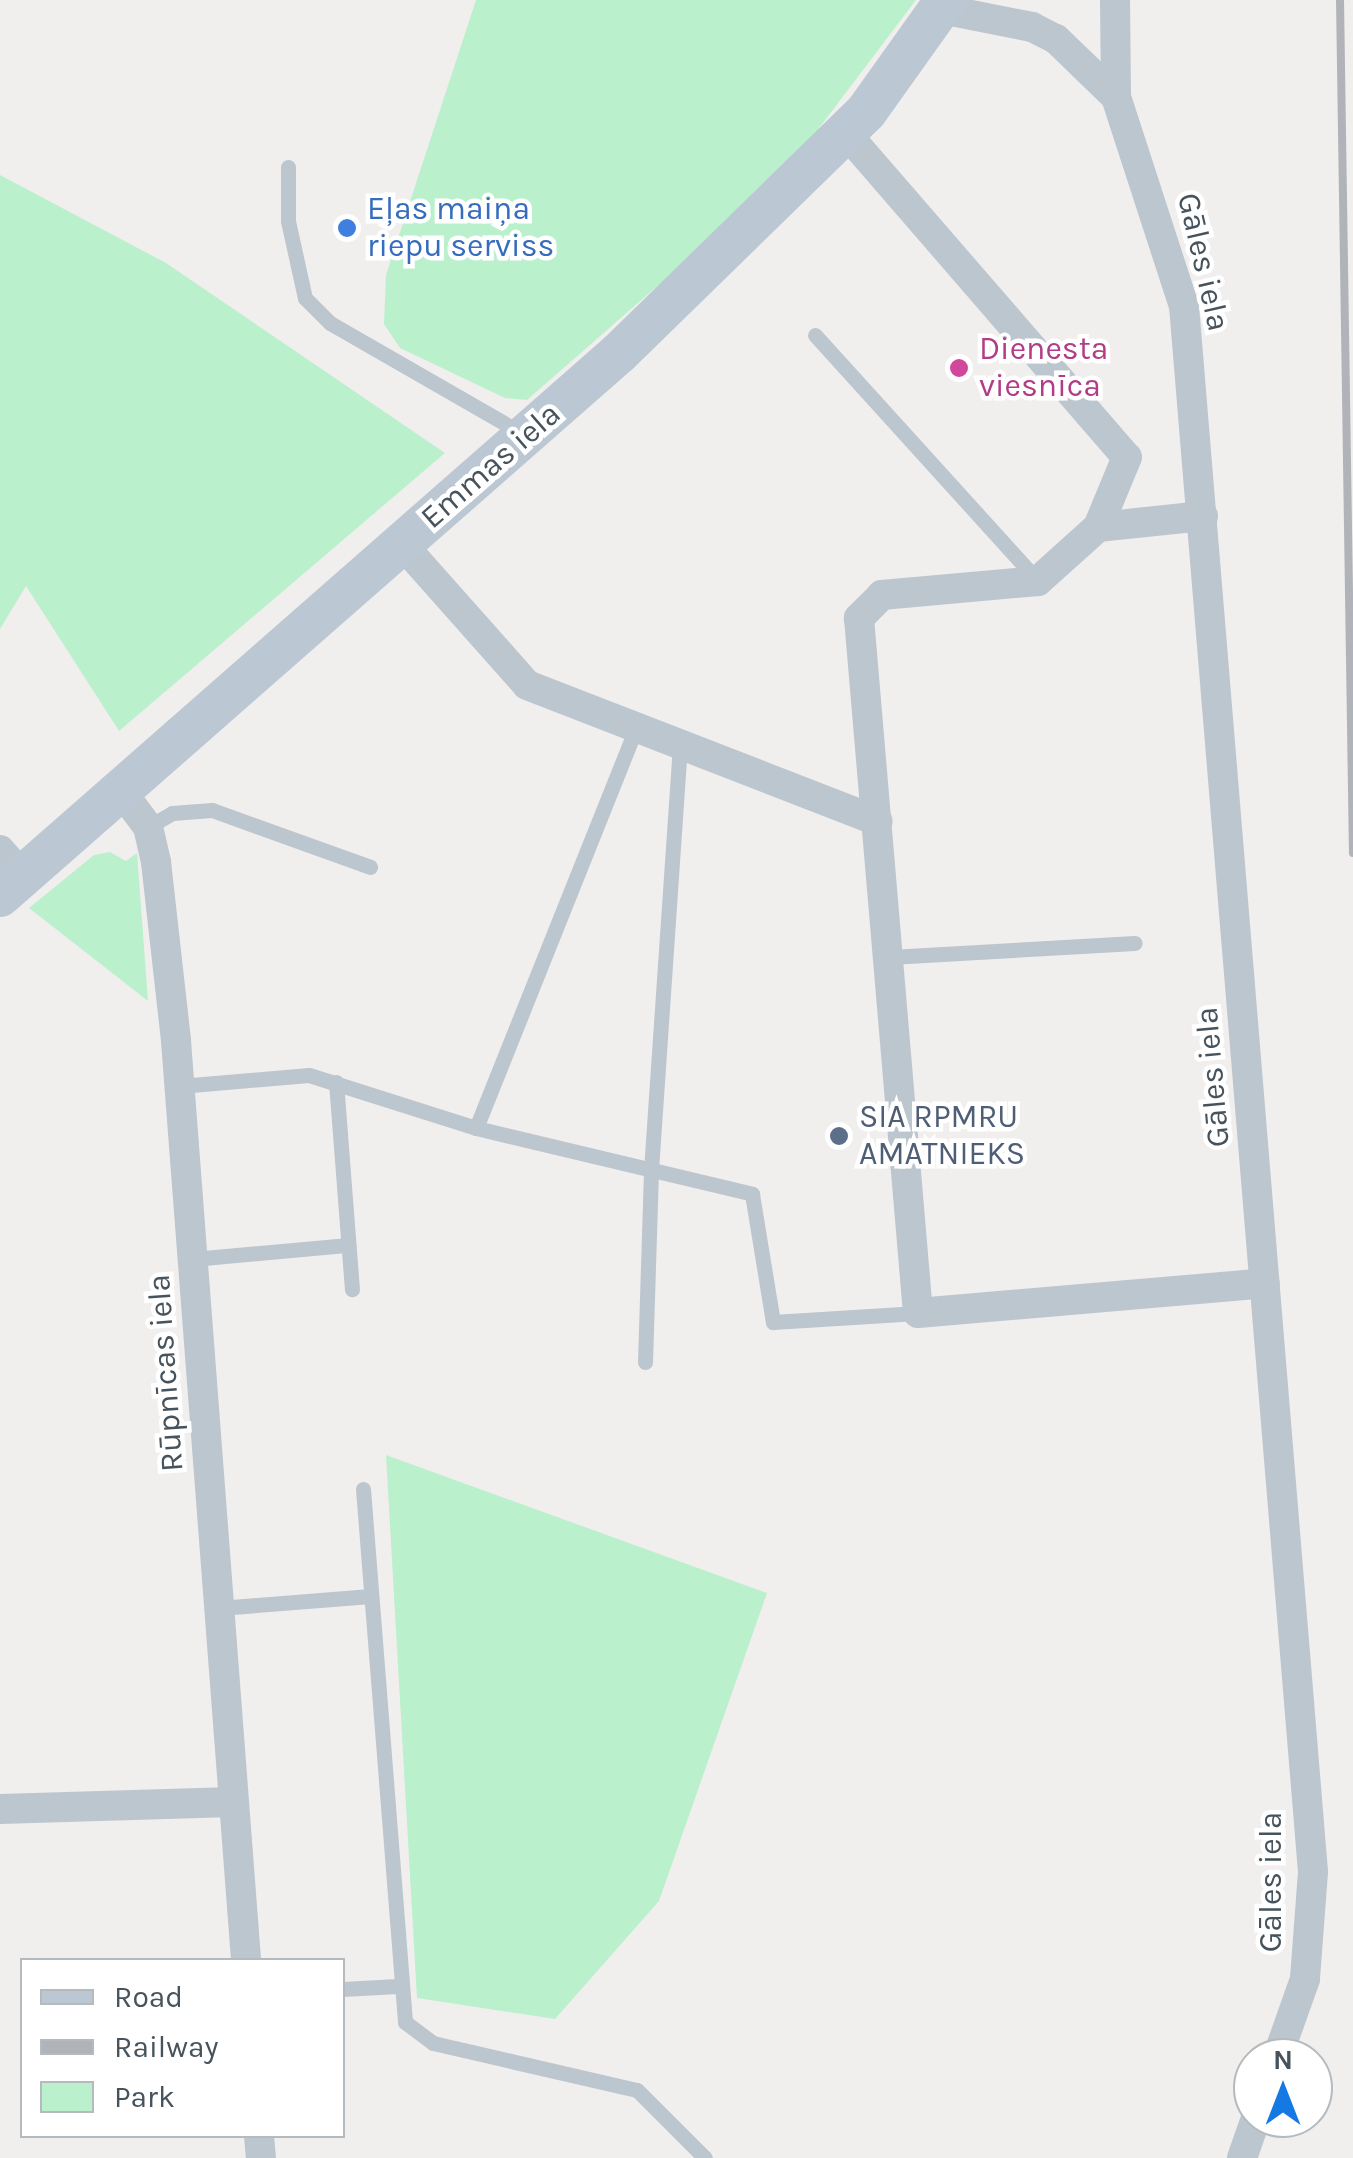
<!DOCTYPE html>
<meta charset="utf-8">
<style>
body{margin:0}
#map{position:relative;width:1353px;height:2158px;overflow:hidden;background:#f1eeee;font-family:Karla,sans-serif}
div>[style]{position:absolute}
.green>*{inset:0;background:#bbf0cd}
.service>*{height:15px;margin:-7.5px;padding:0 7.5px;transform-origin:7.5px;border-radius:7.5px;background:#bcc6ce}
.minor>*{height:30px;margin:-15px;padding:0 15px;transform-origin:15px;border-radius:15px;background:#bcc6ce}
.secondary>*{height:42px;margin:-21px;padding:0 21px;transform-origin:21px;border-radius:21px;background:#bbc8d3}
.rail>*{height:8px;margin:-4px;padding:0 4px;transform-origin:4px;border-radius:4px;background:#b0b4b9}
.dots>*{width:28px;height:28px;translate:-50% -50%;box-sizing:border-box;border:5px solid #fff;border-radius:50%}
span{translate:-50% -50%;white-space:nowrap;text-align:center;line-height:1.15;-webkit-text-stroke:9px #fff;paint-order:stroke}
.shop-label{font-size:32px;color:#366cbe}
.left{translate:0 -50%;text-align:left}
.street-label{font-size:32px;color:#46535c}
.hotel-label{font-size:32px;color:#b23c85}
.service-label{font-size:32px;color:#4e5e75}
.legend{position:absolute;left:20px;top:1958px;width:325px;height:180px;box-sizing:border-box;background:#fff;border:2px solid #b5babe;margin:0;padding:12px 18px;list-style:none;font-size:30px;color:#46535c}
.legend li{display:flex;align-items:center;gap:20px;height:50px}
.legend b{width:50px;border:2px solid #b5babe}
.north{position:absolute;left:1233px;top:2038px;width:100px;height:100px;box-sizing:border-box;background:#fff;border:2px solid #b5babe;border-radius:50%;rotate:0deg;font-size:28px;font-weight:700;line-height:40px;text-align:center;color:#46535c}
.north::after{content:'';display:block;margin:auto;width:35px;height:45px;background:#1579e4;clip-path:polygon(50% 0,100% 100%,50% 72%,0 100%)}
</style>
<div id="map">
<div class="green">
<i style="clip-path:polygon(476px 0,916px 0,782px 177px,527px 400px,505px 398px,400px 348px,384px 324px,386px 275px)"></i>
<i style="clip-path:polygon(0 175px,166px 263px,445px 453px,119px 731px,26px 586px,0 629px)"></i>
<i style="clip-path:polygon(110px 852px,126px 861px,137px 853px,148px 1001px,29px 908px,94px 855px)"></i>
<i style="clip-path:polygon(386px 1455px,767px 1593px,659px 1901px,555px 2019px,417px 1998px)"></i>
</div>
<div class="service">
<i style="left:288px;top:167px;width:54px;rotate:90deg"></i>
<i style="left:288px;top:221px;width:79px;rotate:77.6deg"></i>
<i style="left:305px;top:298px;width:35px;rotate:45deg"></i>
<i style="left:330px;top:323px;width:223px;rotate:29.9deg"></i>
<i style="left:815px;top:335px;width:332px;rotate:47.8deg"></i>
<i style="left:148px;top:827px;width:28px;rotate:-30deg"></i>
<i style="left:172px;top:813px;width:40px;rotate:-4.3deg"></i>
<i style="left:212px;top:810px;width:168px;rotate:19.8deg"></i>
<i style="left:890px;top:957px;width:245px;rotate:-3.3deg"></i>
<i style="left:336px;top:1082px;width:208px;rotate:85.6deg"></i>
<i style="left:180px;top:1086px;width:129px;rotate:-4.9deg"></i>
<i style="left:309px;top:1075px;width:175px;rotate:17.6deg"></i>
<i style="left:476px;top:1128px;width:284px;rotate:13.4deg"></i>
<i style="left:752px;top:1194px;width:130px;rotate:80.7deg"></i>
<i style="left:773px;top:1322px;width:145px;rotate:-3.6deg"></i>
<i style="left:476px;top:1128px;width:434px;rotate:-68.2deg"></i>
<i style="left:193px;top:1259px;width:156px;rotate:-5.2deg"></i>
<i style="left:645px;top:1362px;width:192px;rotate:-88.2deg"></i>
<i style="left:651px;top:1170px;width:430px;rotate:-86.1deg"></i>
<i style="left:363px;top:1489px;width:535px;rotate:85.49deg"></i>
<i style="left:405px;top:2022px;width:35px;rotate:37deg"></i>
<i style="left:433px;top:2043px;width:209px;rotate:13deg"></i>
<i style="left:637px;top:2090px;width:96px;rotate:45deg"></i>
<i style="left:219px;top:1608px;width:152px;rotate:-4.5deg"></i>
<i style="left:342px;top:1989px;width:56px;rotate:-3.1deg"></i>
</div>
<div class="minor">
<i style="left:1115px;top:0;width:97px;rotate:89.4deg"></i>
<i style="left:1116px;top:97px;width:220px;rotate:72deg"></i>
<i style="left:1184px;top:306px;width:1571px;rotate:85.29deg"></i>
<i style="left:1313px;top:1872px;width:107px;rotate:94.3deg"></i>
<i style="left:1305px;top:1979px;width:84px;rotate:109.5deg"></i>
<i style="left:941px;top:9px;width:93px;rotate:11.2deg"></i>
<i style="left:1032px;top:27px;width:27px;rotate:27deg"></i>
<i style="left:1056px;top:39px;width:83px;rotate:44deg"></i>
<i style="left:845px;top:132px;width:430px;rotate:49.1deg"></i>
<i style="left:1127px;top:457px;width:76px;rotate:112.5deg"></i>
<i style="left:1203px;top:516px;width:106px;rotate:174deg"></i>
<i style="left:1098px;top:527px;width:81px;rotate:138deg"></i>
<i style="left:1038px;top:581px;width:157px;rotate:174.9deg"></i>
<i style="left:882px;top:595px;width:33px;rotate:135deg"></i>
<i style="left:859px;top:618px;width:697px;rotate:85.15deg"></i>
<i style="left:918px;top:1313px;width:348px;rotate:-4.9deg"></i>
<i style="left:402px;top:544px;width:188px;rotate:48.4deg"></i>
<i style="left:527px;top:685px;width:376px;rotate:21.2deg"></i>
<i style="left:121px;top:791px;width:45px;rotate:53.1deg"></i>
<i style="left:148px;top:827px;width:36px;rotate:77deg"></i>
<i style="left:156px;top:862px;width:180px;rotate:83.6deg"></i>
<i style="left:176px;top:1041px;width:922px;rotate:85.64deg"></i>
<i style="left:0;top:850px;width:35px;rotate:49deg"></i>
<i style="left:0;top:1809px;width:233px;rotate:-1.7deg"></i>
<i style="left:259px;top:2136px;width:22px;rotate:85deg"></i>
<i style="left:1242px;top:2158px;width:42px;rotate:-70.7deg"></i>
</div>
<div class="secondary">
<i style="left:0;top:896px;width:823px;rotate:-41.26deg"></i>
<i style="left:619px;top:353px;width:345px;rotate:-44.3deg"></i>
<i style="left:866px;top:112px;width:138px;rotate:-54.5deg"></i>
</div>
<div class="rail">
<i style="left:1340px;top:0;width:853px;rotate:89.13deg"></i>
</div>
<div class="dots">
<i style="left:347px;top:228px;background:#3f7fe0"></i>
<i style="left:959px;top:368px;background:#d1479c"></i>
<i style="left:839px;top:1136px;background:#5c6f8a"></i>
</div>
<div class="shop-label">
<span class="left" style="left:367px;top:228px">Eļas maiņa<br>riepu serviss</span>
</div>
<div class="street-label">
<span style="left:1203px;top:262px;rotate:77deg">Gāles iela</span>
<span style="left:491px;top:466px;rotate:-41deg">Emmas iela</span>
<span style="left:1213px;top:1077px;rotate:-95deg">Gāles iela</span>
<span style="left:166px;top:1373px;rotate:-94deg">Rūpnīcas iela</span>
<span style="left:1271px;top:1882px;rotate:-90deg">Gāles iela</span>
</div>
<div class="hotel-label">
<span class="left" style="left:979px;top:368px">Dienesta<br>viesnīca</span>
</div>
<div class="service-label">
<span class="left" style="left:859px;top:1136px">SIA RPMRU<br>AMATNIEKS</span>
</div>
<ul class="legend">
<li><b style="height:12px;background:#bbc8d3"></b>Road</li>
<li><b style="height:12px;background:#b0b4b9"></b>Railway</li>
<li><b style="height:28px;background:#bbf0cd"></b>Park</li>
</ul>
<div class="north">N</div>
</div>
